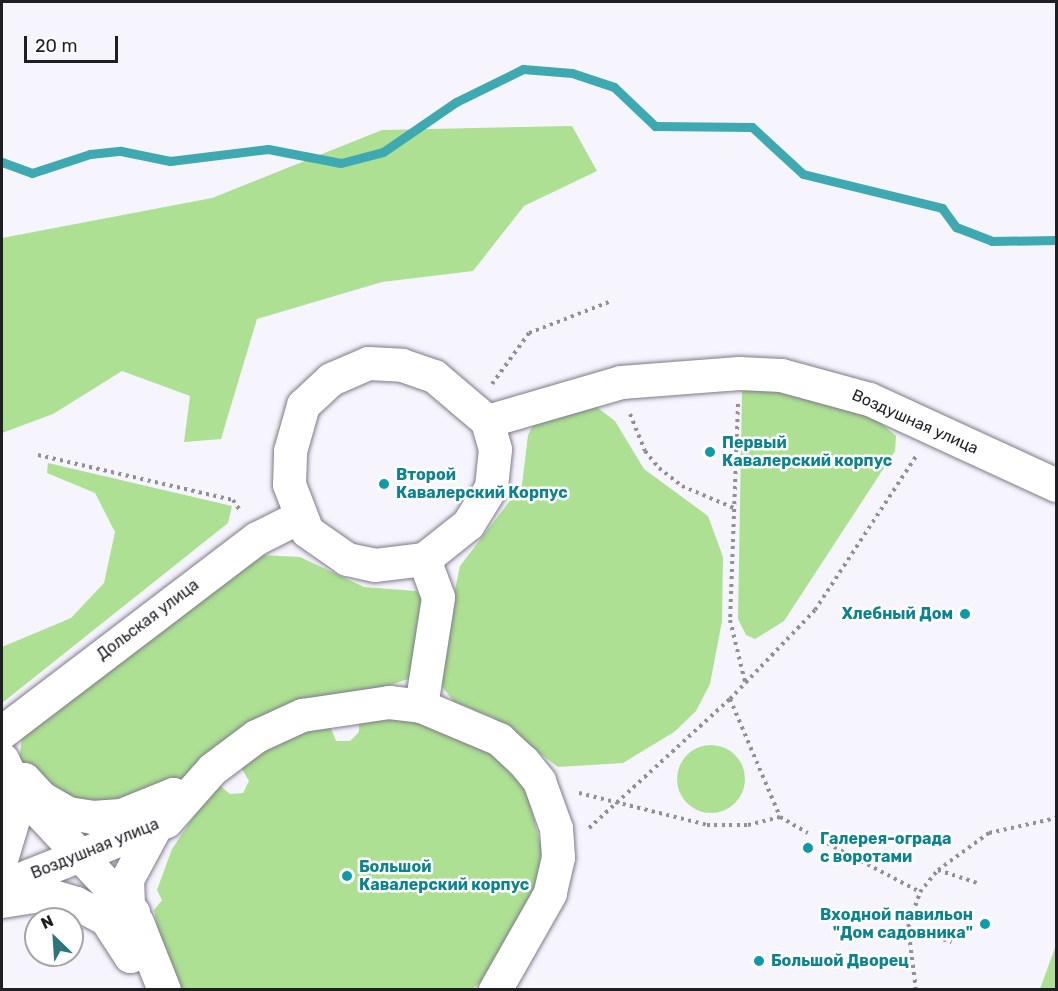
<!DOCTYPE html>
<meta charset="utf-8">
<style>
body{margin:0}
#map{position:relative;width:1058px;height:991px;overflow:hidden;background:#f6f4fd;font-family:Rubik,sans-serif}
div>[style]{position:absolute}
.green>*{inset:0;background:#ade093}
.round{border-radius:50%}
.stream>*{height:9px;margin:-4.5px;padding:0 4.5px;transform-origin:4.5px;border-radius:4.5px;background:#3ea9b0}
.path>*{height:4px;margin-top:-2px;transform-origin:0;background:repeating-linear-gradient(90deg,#919097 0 3px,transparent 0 7.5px)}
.roads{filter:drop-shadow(0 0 2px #7e7a88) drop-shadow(0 0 2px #7e7a88)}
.street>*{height:33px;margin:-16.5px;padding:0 16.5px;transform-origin:16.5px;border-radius:16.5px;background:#fff}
.dots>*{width:16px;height:16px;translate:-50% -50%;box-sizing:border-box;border:3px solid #fff;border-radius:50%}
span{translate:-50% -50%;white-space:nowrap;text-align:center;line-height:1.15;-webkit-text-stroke:5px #fff;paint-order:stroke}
.street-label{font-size:16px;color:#1f1e23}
.culture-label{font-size:16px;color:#0d838f;font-weight:700}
.left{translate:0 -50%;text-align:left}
.right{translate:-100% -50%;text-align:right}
.frame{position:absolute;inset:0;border:3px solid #1f1e23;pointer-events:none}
.north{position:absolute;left:24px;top:907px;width:60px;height:60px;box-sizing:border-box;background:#fff;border:2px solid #a5a5a7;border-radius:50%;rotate:335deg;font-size:16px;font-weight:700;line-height:24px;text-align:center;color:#1f1e23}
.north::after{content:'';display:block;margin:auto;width:21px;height:27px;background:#2d777c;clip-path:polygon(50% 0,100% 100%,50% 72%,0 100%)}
.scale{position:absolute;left:24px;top:36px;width:94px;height:27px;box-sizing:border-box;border:3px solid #1f1e23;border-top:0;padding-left:8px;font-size:18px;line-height:21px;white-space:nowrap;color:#1f1e23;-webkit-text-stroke:4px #fff;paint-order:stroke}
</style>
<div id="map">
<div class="green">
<i style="clip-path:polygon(572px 126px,597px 171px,524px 206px,473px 271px,382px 282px,257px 319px,221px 439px,184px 442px,190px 396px,122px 371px,53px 414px,2px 433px,2px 238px,212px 198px,382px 130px)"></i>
<i style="clip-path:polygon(765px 388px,868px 412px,896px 436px,895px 451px,784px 621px,755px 639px,746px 635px,738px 619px,742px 390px)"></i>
<i style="clip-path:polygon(594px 405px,615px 421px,644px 469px,708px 516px,723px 557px,722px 621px,710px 684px,696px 711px,674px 732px,623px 763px,558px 767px,494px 718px,454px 702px,441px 685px,441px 655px,460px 566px,522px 485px,528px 435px,539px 414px)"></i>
<i style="clip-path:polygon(48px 463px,232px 506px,228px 523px,2px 703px,2px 647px,71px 618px,104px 583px,115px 532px,95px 493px,47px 473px)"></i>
<i style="clip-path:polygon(261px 555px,300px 557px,364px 587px,416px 591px,424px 601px,411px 678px,216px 745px,173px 794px,92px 817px,19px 765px,22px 737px)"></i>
<i style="clip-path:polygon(393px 714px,498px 749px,527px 791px,542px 851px,539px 888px,487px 978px,472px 989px,181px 989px,164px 957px,154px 910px,162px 900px,157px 890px,172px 849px,204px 801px,218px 784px,230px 794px,243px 793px,249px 781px,239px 764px,273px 743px,328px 721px,336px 741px,350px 741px,359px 732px,359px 715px)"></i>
<i class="round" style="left:677px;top:745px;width:68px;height:68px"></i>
<i style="clip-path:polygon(1056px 945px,1056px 989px,1040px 989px)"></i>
</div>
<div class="stream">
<i style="left:2px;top:162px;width:32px;rotate:20deg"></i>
<i style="left:32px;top:173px;width:61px;rotate:-18.1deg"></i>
<i style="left:90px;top:154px;width:31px;rotate:-6deg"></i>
<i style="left:121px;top:151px;width:50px;rotate:11.5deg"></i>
<i style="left:170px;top:161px;width:99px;rotate:-7deg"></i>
<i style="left:268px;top:149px;width:74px;rotate:10.9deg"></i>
<i style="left:341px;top:163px;width:43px;rotate:-14.7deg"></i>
<i style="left:383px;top:152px;width:88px;rotate:-34.4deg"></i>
<i style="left:456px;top:102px;width:75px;rotate:-26.2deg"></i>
<i style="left:523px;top:69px;width:49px;rotate:4.7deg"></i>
<i style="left:572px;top:73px;width:44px;rotate:18.4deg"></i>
<i style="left:614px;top:87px;width:57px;rotate:43.6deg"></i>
<i style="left:655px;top:126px;width:97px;rotate:0.6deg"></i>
<i style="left:752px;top:127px;width:69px;rotate:42.7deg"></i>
<i style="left:803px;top:174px;width:143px;rotate:13.7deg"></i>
<i style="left:942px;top:208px;width:24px;rotate:54deg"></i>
<i style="left:956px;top:227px;width:39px;rotate:21deg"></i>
<i style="left:992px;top:241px;width:64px;rotate:-0.9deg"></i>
</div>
<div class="path">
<i style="left:492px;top:384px;width:63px;rotate:-54deg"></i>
<i style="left:529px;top:333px;width:89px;rotate:-21.1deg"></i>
<i style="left:738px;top:404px;width:216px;rotate:92.1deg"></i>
<i style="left:730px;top:620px;width:64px;rotate:76.4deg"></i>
<i style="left:630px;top:414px;width:40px;rotate:68deg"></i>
<i style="left:645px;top:451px;width:22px;rotate:51deg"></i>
<i style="left:659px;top:468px;width:29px;rotate:38deg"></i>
<i style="left:682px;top:486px;width:59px;rotate:23.1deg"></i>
<i style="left:38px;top:455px;width:200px;rotate:13deg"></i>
<i style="left:233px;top:500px;width:14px;rotate:56deg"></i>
<i style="left:730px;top:699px;width:128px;rotate:67deg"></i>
<i style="left:780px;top:817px;width:32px;rotate:30deg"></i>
<i style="left:579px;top:793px;width:132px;rotate:14deg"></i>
<i style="left:707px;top:825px;width:41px"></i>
<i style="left:748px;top:825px;width:33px;rotate:-14deg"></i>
<i style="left:589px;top:828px;width:191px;rotate:-42.5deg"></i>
<i style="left:730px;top:699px;width:123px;rotate:-46.3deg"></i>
<i style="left:815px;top:610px;width:186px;rotate:-56.7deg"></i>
<i style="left:821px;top:840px;width:112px;rotate:27.7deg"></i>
<i style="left:938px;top:870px;width:41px;rotate:18.4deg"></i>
<i style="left:908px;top:927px;width:46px;rotate:19.2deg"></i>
<i style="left:916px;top:990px;width:64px;rotate:-97.2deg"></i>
<i style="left:908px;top:927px;width:37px;rotate:-71deg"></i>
<i style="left:920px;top:892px;width:28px;rotate:-51deg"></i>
<i style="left:938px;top:870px;width:63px;rotate:-36deg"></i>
<i style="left:989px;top:833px;width:69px;rotate:-12.6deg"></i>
</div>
<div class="roads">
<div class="street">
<i style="left:424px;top:559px;width:49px;rotate:173deg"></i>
<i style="left:375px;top:565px;width:29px;rotate:-168deg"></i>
<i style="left:347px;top:559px;width:49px;rotate:-145deg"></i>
<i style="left:307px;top:531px;width:50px;rotate:-111deg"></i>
<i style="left:289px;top:484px;width:33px;rotate:-88deg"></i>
<i style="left:290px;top:451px;width:48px;rotate:-74.2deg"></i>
<i style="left:303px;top:405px;width:38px;rotate:-43deg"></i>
<i style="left:331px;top:379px;width:40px;rotate:-23.4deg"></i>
<i style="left:368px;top:363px;width:34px;rotate:3deg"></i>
<i style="left:402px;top:365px;width:34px;rotate:19deg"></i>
<i style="left:434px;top:376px;width:70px;rotate:40.3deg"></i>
<i style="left:421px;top:706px;width:85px;rotate:22.9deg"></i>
<i style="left:499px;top:739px;width:33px;rotate:43deg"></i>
<i style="left:523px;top:761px;width:26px;rotate:51deg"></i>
<i style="left:539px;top:781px;width:50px;rotate:70.1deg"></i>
<i style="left:556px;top:828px;width:29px;rotate:86deg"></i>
<i style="left:558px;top:857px;width:37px;rotate:103deg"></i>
<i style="left:550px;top:893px;width:112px;rotate:119.6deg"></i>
<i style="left:2px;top:732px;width:320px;rotate:-37.3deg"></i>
<i style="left:257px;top:538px;width:47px;rotate:-26.6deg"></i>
<i style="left:2px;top:759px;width:30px;rotate:64deg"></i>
<i style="left:15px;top:786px;width:173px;rotate:46.9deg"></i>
<i style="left:2px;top:856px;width:42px;rotate:-73.3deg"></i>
<i style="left:14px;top:816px;width:27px;rotate:-105deg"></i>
<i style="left:7px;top:790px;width:20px;rotate:-33deg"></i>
<i style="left:24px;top:779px;width:26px;rotate:47deg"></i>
<i style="left:42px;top:798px;width:30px;rotate:30deg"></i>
<i style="left:68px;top:813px;width:24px;rotate:9deg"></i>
<i style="left:92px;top:817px;width:29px;rotate:-4deg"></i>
<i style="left:121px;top:815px;width:56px;rotate:-22deg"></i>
<i style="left:173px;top:794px;width:97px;rotate:118.4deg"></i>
<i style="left:127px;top:879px;width:77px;rotate:87.8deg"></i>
<i style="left:130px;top:956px;width:44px;rotate:-123deg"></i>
<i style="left:106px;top:919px;width:34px;rotate:-152deg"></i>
<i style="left:76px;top:903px;width:31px;rotate:-163deg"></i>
<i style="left:46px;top:894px;width:45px;rotate:171deg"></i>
<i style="left:2px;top:886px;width:176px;rotate:-21.6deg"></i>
<i style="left:166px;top:821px;width:69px;rotate:-48.5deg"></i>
<i style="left:212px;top:769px;width:55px;rotate:-36.9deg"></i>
<i style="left:256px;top:736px;width:51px;rotate:-24.5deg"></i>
<i style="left:302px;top:715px;width:88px;rotate:-8.5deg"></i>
<i style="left:389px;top:702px;width:32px;rotate:7deg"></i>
<i style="left:421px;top:706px;width:110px;rotate:-81.1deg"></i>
<i style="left:438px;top:597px;width:40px;rotate:-110.2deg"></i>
<i style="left:424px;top:559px;width:56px;rotate:-38.5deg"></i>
<i style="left:468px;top:524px;width:44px;rotate:-58.1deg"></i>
<i style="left:491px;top:487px;width:38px;rotate:-84deg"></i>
<i style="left:495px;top:449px;width:29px;rotate:-106deg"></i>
<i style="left:487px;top:421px;width:140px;rotate:-16.2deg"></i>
<i style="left:621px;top:382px;width:118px;rotate:-4.4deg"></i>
<i style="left:739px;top:373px;width:42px;rotate:2.7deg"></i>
<i style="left:781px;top:375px;width:91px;rotate:15.3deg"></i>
<i style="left:869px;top:399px;width:206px;rotate:24.7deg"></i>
<i style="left:137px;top:922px;width:73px;rotate:68.3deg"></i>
</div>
</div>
<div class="dots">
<i style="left:710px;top:452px;background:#0f9aa8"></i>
<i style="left:384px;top:484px;background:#0f9aa8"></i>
<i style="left:965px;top:614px;background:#0f9aa8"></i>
<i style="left:808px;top:848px;background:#0f9aa8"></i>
<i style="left:347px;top:876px;background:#0f9aa8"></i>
<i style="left:985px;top:924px;background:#0f9aa8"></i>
<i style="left:759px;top:961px;background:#0f9aa8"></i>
</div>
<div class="street-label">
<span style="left:915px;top:422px;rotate:24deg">Воздушная улица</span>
<span style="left:148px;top:620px;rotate:-37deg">Дольская улица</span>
<span style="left:95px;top:849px;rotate:-22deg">Воздушная улица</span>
</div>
<div class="culture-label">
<span class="left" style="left:722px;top:452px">Первый<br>Кавалерский корпус</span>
<span class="left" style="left:396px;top:484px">Второй<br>Кавалерский Корпус</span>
<span class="right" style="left:953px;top:614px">Хлебный Дом</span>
<span class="left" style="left:820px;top:848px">Галерея-ограда<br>с воротами</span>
<span class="left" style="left:359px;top:876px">Большой<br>Кавалерский корпус</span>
<span class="right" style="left:973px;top:924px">Входной павильон<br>"Дом садовника"</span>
<span class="left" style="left:771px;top:961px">Большой Дворец</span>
</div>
<div class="frame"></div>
<div class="north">N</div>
<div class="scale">20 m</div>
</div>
